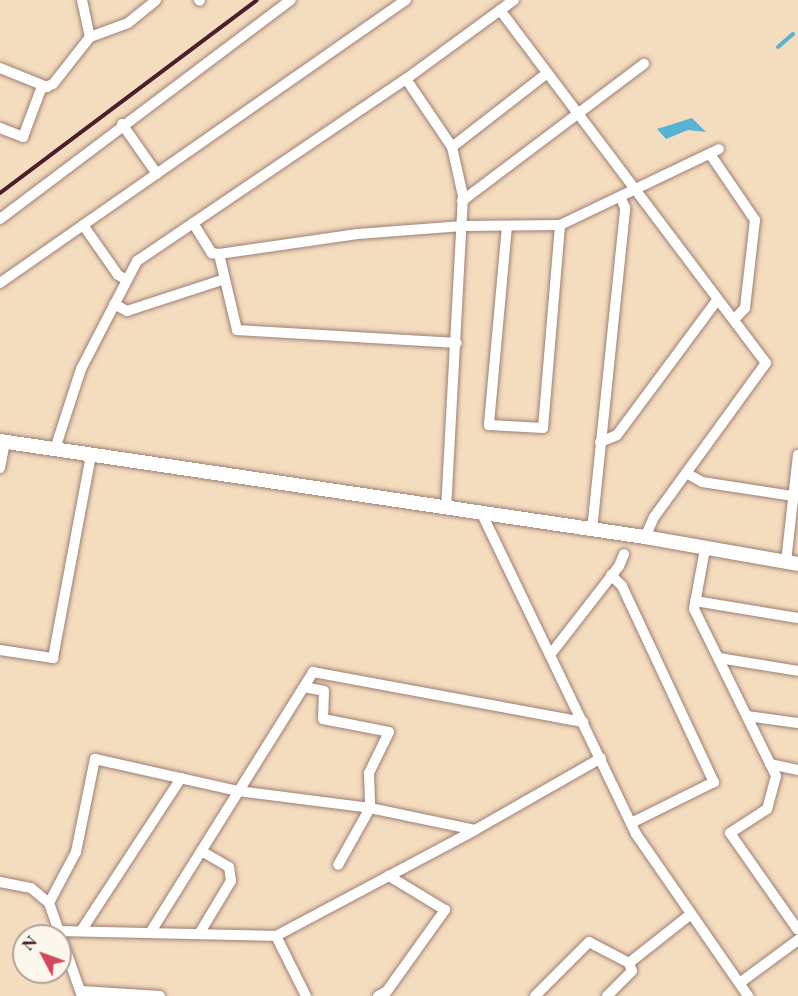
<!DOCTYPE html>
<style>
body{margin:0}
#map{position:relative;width:798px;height:996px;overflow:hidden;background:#f4dcbe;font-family:"EB Garamond",serif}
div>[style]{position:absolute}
.water>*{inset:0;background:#56b3d4}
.stream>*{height:4px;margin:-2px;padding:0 2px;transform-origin:2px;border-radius:2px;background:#56b3d4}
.roads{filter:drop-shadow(0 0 2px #9f7e74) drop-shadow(0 0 2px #9f7e74)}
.minor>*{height:10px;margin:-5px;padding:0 5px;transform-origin:5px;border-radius:5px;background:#fff}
.tertiary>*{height:14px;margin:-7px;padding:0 7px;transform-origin:7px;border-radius:7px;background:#fff}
.rail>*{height:4px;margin:-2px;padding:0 2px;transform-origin:2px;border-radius:2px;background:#4a1f2b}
span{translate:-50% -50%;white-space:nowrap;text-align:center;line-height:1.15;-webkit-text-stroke:6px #fbf7ec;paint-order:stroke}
.north{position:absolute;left:12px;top:924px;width:60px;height:60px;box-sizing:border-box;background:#fbf7ec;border:2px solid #b4a19f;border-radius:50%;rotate:311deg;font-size:16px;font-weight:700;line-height:24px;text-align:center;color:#4a1f2b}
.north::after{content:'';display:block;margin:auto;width:21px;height:27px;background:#d1495b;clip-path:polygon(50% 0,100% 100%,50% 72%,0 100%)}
</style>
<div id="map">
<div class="water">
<i style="clip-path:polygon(692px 118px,706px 132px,688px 130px,666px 139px,657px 129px)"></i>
</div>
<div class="stream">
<i style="left:778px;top:47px;width:20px;rotate:-41deg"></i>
</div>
<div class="roads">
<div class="minor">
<i style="left:82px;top:0;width:38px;rotate:78deg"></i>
<i style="left:199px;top:0;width:1px;rotate:45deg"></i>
<i style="left:500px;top:10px;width:442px;rotate:53deg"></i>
<i style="left:766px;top:363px;width:190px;rotate:126deg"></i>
<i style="left:654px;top:517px;width:22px;rotate:114deg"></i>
<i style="left:0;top:68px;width:51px;rotate:22deg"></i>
<i style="left:406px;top:79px;width:82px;rotate:55.9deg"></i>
<i style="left:452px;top:147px;width:50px;rotate:77.3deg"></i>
<i style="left:463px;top:196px;width:312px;rotate:93.1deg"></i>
<i style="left:122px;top:124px;width:61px;rotate:55deg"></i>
<i style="left:0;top:128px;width:25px;rotate:21deg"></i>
<i style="left:23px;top:137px;width:51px;rotate:-69.4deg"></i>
<i style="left:41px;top:89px;width:13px;rotate:-23deg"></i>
<i style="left:53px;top:84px;width:60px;rotate:-51.8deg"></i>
<i style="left:90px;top:37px;width:40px;rotate:-20.2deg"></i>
<i style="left:128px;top:23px;width:36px;rotate:-39deg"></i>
<i style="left:452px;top:147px;width:119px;rotate:-37.8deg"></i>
<i style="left:710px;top:154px;width:80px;rotate:55.7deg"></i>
<i style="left:755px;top:220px;width:89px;rotate:96.5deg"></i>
<i style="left:745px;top:308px;width:16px;rotate:133deg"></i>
<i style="left:462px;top:201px;width:228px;rotate:-37deg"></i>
<i style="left:0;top:219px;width:364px;rotate:-37deg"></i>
<i style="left:193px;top:223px;width:36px;rotate:58deg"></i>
<i style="left:212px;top:253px;width:7px;rotate:8deg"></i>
<i style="left:219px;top:254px;width:140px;rotate:-8.2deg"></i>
<i style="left:358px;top:234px;width:105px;rotate:-4.4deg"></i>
<i style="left:463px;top:226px;width:97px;rotate:-0.6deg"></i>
<i style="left:560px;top:225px;width:176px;rotate:-25.5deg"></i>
<i style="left:83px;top:225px;width:61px;rotate:55deg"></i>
<i style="left:118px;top:275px;width:10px;rotate:29deg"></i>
<i style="left:507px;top:226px;width:200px;rotate:95.2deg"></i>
<i style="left:489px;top:425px;width:54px;rotate:3.2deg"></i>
<i style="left:543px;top:428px;width:204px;rotate:-85.2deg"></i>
<i style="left:219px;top:254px;width:78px;rotate:76.7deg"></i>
<i style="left:237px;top:330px;width:220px;rotate:3.4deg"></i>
<i style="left:0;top:283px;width:495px;rotate:-34.9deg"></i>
<i style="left:114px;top:304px;width:15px;rotate:28deg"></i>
<i style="left:127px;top:311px;width:103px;rotate:-18.1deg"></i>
<i style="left:600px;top:442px;width:18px;rotate:-22deg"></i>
<i style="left:617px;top:435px;width:169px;rotate:-53.4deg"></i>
<i style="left:55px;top:449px;width:84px;rotate:-72deg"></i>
<i style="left:81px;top:369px;width:122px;rotate:-62.6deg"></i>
<i style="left:137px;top:261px;width:325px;rotate:-34.1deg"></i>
<i style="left:406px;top:79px;width:134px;rotate:-36.2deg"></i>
<i style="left:0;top:468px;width:26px;rotate:-79deg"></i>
<i style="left:686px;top:473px;width:18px;rotate:29deg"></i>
<i style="left:702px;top:482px;width:91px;rotate:8.8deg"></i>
<i style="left:482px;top:514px;width:355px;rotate:64.3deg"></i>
<i style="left:636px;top:834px;width:197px;rotate:55.3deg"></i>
<i style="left:592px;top:530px;width:324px;rotate:-84.1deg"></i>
<i style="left:625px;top:208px;width:11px;rotate:-112deg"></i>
<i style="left:705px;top:549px;width:61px;rotate:100.4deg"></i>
<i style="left:694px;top:609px;width:186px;rotate:63.8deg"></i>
<i style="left:776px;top:776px;width:34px;rotate:105deg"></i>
<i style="left:767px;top:809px;width:44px;rotate:147deg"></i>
<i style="left:730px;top:833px;width:118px;rotate:55deg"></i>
<i style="left:786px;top:562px;width:108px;rotate:-83.6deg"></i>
<i style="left:611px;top:575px;width:16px;rotate:45deg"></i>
<i style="left:622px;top:586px;width:217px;rotate:64.9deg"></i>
<i style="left:714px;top:782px;width:93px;rotate:153.7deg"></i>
<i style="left:695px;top:601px;width:104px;rotate:9.4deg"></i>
<i style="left:0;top:650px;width:54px;rotate:8.6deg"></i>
<i style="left:53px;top:658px;width:207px;rotate:-79.4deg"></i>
<i style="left:550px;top:655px;width:113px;rotate:-52.2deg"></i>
<i style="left:619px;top:566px;width:13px;rotate:-67deg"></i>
<i style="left:719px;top:658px;width:80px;rotate:9.3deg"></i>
<i style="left:304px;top:687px;width:20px;rotate:11deg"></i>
<i style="left:324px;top:691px;width:28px;rotate:92deg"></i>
<i style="left:323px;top:719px;width:67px;rotate:11.1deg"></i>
<i style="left:389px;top:732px;width:46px;rotate:116deg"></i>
<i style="left:369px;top:773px;width:35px;rotate:88deg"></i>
<i style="left:370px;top:808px;width:65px;rotate:119.3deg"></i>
<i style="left:747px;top:716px;width:51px;rotate:7.8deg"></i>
<i style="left:770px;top:764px;width:29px;rotate:12deg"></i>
<i style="left:0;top:882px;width:32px;rotate:11deg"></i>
<i style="left:31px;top:888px;width:23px;rotate:40deg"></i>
<i style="left:49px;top:903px;width:99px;rotate:70.5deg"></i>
<i style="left:49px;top:903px;width:58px;rotate:-62.1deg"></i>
<i style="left:76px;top:852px;width:95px;rotate:-78.5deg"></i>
<i style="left:95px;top:759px;width:147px;rotate:12.6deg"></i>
<i style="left:238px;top:791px;width:133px;rotate:7.3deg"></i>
<i style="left:370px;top:808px;width:107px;rotate:11.8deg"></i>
<i style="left:475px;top:830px;width:145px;rotate:-29.7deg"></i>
<i style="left:62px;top:931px;width:214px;rotate:1.3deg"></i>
<i style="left:276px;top:936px;width:225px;rotate:-28deg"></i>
<i style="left:81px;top:931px;width:183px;rotate:-56.8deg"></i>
<i style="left:150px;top:933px;width:308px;rotate:-58deg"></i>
<i style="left:313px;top:672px;width:275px;rotate:10.5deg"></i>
<i style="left:199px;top:934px;width:62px;rotate:-58.9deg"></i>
<i style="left:231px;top:881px;width:14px;rotate:-98deg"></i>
<i style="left:229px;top:867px;width:32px;rotate:-150deg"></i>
<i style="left:276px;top:936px;width:67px;rotate:63.4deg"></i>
<i style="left:741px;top:982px;width:71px;rotate:-36.4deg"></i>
<i style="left:81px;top:991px;width:79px;rotate:3.6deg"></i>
<i style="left:378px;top:996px;width:10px;rotate:-29deg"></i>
<i style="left:387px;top:991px;width:100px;rotate:-54.4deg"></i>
<i style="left:445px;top:910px;width:66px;rotate:-148.7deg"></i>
<i style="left:535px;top:996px;width:76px;rotate:-45deg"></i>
<i style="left:589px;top:942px;width:45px;rotate:27.7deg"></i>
<i style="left:607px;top:996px;width:35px;rotate:-45deg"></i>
<i style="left:632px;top:971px;width:9px;rotate:-111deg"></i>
<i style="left:629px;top:963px;width:79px;rotate:-38.3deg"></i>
</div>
<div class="tertiary">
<i style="left:0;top:441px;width:652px;rotate:8.47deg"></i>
<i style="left:645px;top:537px;width:155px;rotate:10deg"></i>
</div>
</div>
<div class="rail">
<i style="left:0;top:193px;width:321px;rotate:-36.9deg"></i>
</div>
<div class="north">N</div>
</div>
